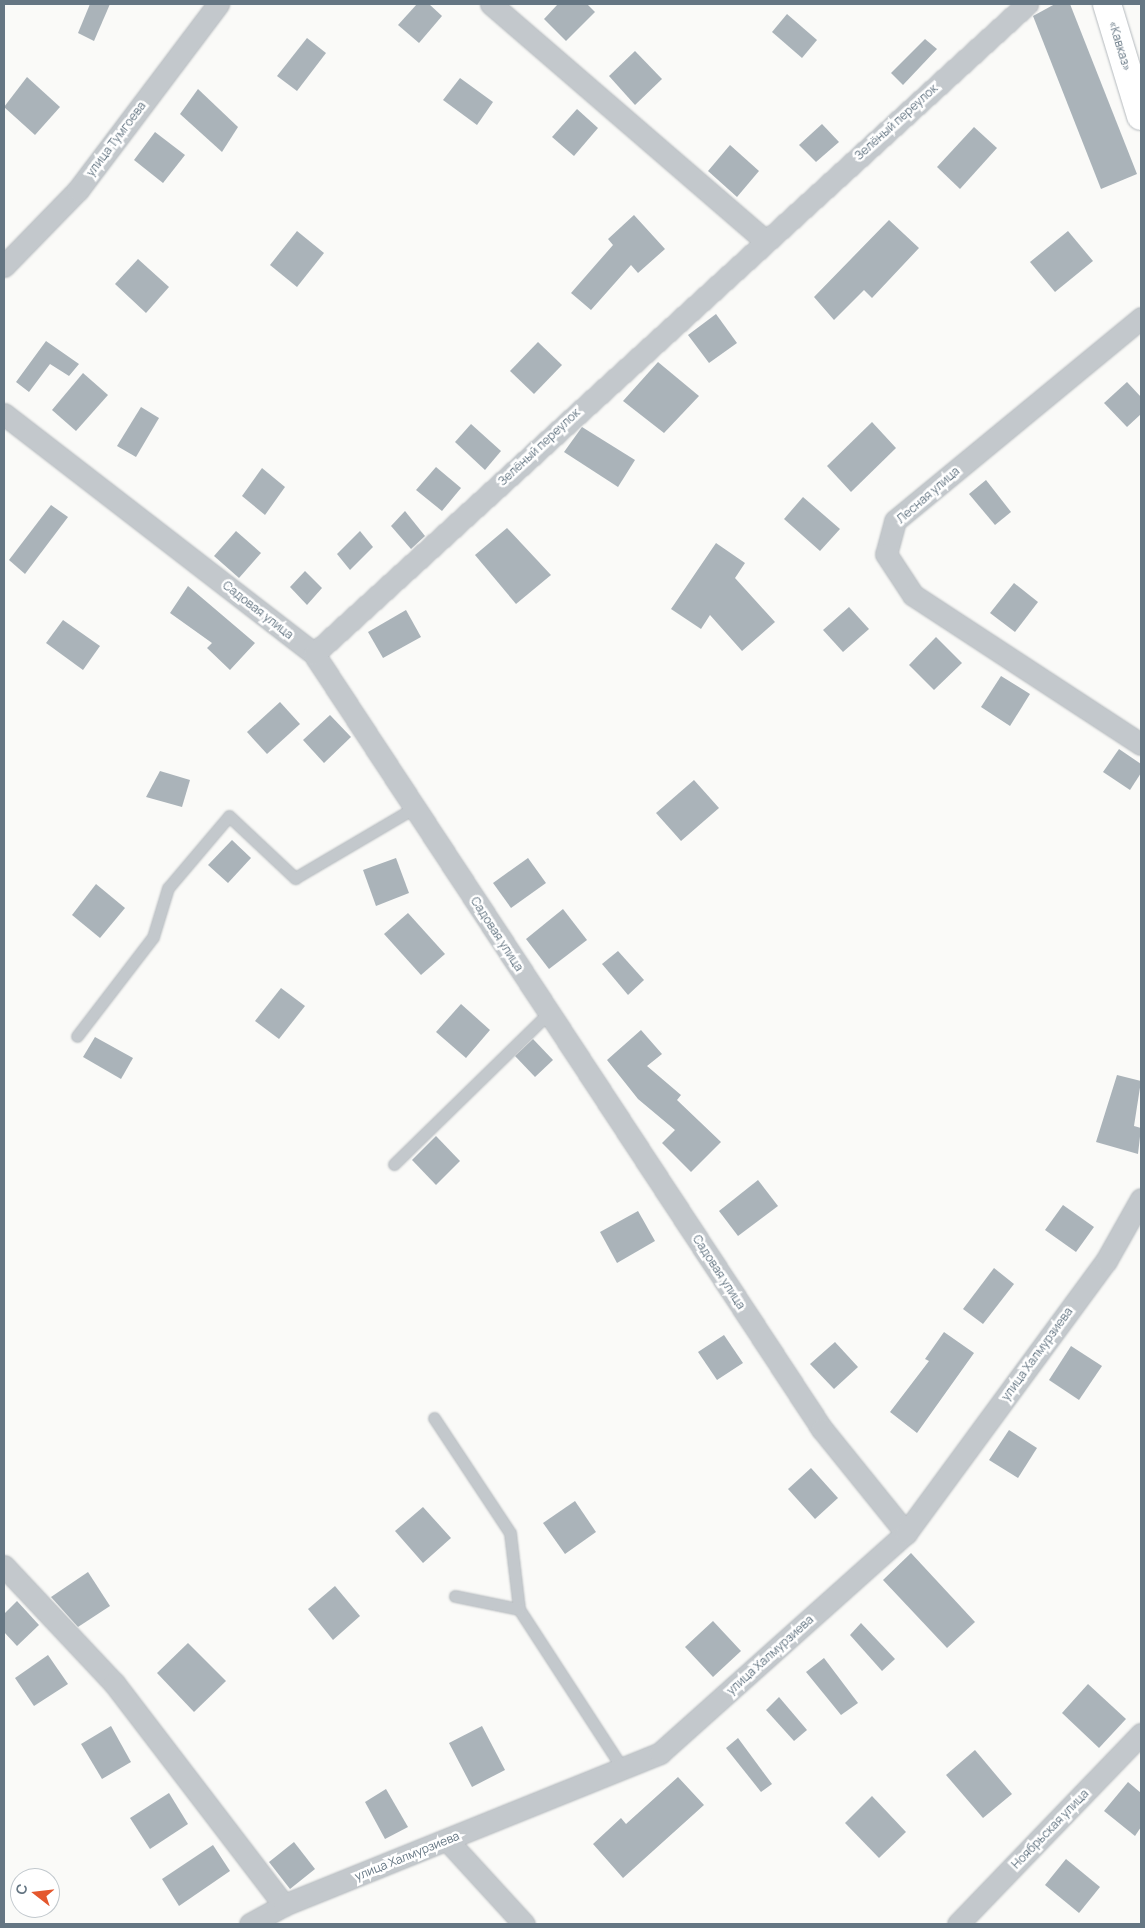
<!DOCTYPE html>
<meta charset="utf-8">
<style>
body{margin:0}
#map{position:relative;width:1145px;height:1928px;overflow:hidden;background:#fafaf8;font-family:Manrope,sans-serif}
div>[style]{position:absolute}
.building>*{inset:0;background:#aab3b9}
.roads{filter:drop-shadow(0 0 1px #b4b9bd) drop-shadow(0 0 1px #b4b9bd)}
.service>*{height:11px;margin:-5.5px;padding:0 5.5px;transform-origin:5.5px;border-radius:5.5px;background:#c3c8cc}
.minor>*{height:21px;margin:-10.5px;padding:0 10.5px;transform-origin:10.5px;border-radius:10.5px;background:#c3c8cc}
.trunk>*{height:28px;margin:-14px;padding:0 14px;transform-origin:14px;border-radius:14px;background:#fff}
span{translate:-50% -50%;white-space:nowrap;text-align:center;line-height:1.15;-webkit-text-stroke:5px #fff;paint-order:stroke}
.street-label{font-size:12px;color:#657683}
.frame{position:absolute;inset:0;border:5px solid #657683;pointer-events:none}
.north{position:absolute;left:10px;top:1868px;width:50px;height:50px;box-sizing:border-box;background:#fff;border:1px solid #c1c8cd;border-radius:50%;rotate:286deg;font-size:14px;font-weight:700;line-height:20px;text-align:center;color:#657683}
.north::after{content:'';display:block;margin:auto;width:18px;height:22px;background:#e4572e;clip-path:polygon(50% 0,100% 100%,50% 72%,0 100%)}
</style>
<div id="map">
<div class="building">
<i style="clip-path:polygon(90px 4px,110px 4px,94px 41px,78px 33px)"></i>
<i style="clip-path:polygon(417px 4px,429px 4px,442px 16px,419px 43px,398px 25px)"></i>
<i style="clip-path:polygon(558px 4px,587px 4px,595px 12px,566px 41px,544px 19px)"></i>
<i style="clip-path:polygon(1055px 4px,1070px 4px,1137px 174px,1101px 189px,1033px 16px)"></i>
<i style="clip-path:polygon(787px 14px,817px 40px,802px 58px,772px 32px)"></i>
<i style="clip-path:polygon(307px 38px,326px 53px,297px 91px,277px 76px)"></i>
<i style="clip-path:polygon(925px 39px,937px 49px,903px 85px,891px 73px)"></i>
<i style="clip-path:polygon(635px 51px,662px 79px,635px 105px,609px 76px)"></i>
<i style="clip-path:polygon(27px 77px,60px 107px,35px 135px,4px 107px)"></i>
<i style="clip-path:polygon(460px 78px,493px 102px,477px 125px,443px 100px)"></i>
<i style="clip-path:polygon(198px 89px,238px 127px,222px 152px,180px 114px)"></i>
<i style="clip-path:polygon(577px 109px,598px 128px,574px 156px,552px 137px)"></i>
<i style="clip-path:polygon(822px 124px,839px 142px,816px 162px,799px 145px)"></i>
<i style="clip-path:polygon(974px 127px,997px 148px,960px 189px,937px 167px)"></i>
<i style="clip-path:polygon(155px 132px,185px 155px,163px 183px,134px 160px)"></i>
<i style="clip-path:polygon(730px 145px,759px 171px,737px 197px,708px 171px)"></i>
<i style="clip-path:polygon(634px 215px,665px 249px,638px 273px,631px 265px,591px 310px,571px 293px,613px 245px,608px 239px)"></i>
<i style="clip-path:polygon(889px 220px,919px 248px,872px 298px,864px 290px,834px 320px,814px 297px)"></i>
<i style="clip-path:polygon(297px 231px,324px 253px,297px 287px,270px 265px)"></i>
<i style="clip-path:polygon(1068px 231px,1093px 261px,1055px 292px,1030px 262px)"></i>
<i style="clip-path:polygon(138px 259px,169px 287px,146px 313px,115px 284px)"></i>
<i style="clip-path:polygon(716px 314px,737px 343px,709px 363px,688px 335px)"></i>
<i style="clip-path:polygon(46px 341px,79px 364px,69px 376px,50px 364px,29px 392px,16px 382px)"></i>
<i style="clip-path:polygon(538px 342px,562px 365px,534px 394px,510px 371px)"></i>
<i style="clip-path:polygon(658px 362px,699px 396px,664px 433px,623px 401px)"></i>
<i style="clip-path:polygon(83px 373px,108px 395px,76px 431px,52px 410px)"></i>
<i style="clip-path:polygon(1127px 382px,1141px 397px,1141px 414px,1127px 427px,1104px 403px)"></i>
<i style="clip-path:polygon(141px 407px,159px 418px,136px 457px,117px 446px)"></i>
<i style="clip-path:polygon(872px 422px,896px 448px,851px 492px,827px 466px)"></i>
<i style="clip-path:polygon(471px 424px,501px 451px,485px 470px,455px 442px)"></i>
<i style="clip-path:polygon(582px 427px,635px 460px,618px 487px,564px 452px)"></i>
<i style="clip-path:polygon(436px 467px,461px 488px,442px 511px,416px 490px)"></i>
<i style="clip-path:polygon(262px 468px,285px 487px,265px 515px,242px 496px)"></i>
<i style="clip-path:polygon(986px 480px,1011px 512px,995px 525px,969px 494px)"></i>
<i style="clip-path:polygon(803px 497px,840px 529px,820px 551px,784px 519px)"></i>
<i style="clip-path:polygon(51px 505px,68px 517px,25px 574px,9px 560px)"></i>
<i style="clip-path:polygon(405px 511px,425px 536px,411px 549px,391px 526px)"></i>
<i style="clip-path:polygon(507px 528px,551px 575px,516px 604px,475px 555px)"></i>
<i style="clip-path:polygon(236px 531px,261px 553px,239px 578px,214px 556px)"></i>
<i style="clip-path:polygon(360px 531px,373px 547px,350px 570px,337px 554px)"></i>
<i style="clip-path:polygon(716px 543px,745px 563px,735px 578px,775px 622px,742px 651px,710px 615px,701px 629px,671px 609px)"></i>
<i style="clip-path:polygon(305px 571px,322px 588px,307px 605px,290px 587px)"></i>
<i style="clip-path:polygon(1014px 583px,1038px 602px,1015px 632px,990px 613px)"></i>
<i style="clip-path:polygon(188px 586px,255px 643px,230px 670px,207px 648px,212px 643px,170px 613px)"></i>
<i style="clip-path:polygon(849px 607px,869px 629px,843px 652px,823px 630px)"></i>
<i style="clip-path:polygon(406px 610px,421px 637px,383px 658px,368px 632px)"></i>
<i style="clip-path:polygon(63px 620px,100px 646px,83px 670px,46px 643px)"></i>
<i style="clip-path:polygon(936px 637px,962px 663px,934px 690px,909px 665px)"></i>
<i style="clip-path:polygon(1001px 676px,1030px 694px,1010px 726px,981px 707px)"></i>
<i style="clip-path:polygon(280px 702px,300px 724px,267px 754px,247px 732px)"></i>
<i style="clip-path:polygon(330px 715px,351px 737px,324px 763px,303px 740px)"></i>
<i style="clip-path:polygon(1119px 749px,1141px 764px,1141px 773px,1130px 790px,1103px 772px)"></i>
<i style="clip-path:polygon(160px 771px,190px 780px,182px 807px,146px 797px)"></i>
<i style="clip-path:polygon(694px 780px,719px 808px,681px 841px,656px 813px)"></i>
<i style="clip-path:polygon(232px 840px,251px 858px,228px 883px,208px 865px)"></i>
<i style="clip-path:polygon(396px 858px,409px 893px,376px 906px,363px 870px)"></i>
<i style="clip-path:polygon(528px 858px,546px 883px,511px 908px,493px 883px)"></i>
<i style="clip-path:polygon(96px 884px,125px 908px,100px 938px,72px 915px)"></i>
<i style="clip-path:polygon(563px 909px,587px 940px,549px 969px,526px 939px)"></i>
<i style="clip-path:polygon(408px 913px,445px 954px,421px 975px,384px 934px)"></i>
<i style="clip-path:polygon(618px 951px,644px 980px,628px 995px,602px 964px)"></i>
<i style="clip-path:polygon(281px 988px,305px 1006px,279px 1039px,255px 1021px)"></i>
<i style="clip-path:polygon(461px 1004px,490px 1030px,466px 1058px,436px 1032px)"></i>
<i style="clip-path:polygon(641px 1030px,662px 1054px,647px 1066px,681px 1095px,677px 1100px,721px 1142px,691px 1172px,662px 1143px,675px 1130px,638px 1099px,607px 1060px)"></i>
<i style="clip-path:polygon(95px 1037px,133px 1058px,121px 1079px,83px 1057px)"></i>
<i style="clip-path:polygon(533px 1039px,553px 1060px,535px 1077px,515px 1056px)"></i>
<i style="clip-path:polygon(1117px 1075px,1141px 1081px,1134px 1126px,1141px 1128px,1138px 1154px,1096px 1142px)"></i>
<i style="clip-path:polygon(436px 1136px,460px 1161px,436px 1185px,412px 1160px)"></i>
<i style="clip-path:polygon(758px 1180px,778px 1206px,738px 1236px,719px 1211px)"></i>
<i style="clip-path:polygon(1063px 1205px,1094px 1227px,1076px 1252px,1045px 1230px)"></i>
<i style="clip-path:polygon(638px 1211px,655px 1241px,617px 1263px,600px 1232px)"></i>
<i style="clip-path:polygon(994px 1268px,1014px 1284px,983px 1324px,963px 1309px)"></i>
<i style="clip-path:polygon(944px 1332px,974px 1353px,917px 1433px,890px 1412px,929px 1361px,925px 1359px)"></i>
<i style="clip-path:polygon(724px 1335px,743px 1363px,717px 1380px,698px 1352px)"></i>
<i style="clip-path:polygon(835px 1342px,858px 1367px,834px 1389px,810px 1364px)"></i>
<i style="clip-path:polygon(1071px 1346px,1102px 1366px,1079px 1400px,1049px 1380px)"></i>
<i style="clip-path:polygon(1009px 1430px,1037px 1448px,1018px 1478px,989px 1460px)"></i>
<i style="clip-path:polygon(811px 1468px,838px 1498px,815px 1519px,788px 1489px)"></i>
<i style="clip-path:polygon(575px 1501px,596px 1532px,565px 1554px,543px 1523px)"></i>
<i style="clip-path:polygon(423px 1507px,451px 1538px,423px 1563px,395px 1531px)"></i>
<i style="clip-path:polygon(911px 1553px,975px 1622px,947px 1648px,883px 1580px)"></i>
<i style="clip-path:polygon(88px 1572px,110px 1606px,78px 1627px,51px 1597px)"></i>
<i style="clip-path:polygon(335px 1586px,360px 1616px,333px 1640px,308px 1609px)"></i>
<i style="clip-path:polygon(17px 1601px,39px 1625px,17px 1646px,4px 1632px,4px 1614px)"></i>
<i style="clip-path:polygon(713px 1621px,741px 1651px,713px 1677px,685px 1647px)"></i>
<i style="clip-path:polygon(861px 1623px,895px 1659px,882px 1671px,850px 1635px)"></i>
<i style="clip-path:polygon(188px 1643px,226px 1681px,194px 1712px,157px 1673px)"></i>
<i style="clip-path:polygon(48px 1655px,68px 1684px,34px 1706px,15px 1678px)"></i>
<i style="clip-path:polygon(824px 1658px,858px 1703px,841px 1715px,806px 1672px)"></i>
<i style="clip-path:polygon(1088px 1684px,1126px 1719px,1099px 1748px,1062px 1713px)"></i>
<i style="clip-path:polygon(779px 1697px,807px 1730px,794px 1741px,766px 1710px)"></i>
<i style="clip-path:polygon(111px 1726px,131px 1762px,102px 1779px,81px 1744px)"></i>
<i style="clip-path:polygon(482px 1726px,505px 1770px,472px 1787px,449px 1743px)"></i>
<i style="clip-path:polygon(738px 1738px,772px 1784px,761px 1792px,726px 1748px)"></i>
<i style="clip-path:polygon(975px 1750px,1012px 1794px,983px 1818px,946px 1775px)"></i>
<i style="clip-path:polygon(678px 1777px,704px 1805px,623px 1878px,593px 1844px,621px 1818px,626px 1824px)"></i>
<i style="clip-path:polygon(1128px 1782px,1141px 1793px,1141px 1827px,1135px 1836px,1104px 1811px)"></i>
<i style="clip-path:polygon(386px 1789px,408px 1827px,385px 1839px,365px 1802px)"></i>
<i style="clip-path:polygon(169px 1793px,188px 1824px,150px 1849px,130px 1818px)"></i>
<i style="clip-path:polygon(872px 1796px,906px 1832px,879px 1858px,845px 1823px)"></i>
<i style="clip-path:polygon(294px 1842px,315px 1869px,290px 1889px,269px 1862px)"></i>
<i style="clip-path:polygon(213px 1845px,230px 1871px,179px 1906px,162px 1879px)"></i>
<i style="clip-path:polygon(1066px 1859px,1100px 1887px,1079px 1913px,1045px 1885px)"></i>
</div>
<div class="roads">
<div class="service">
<i style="left:77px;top:1036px;width:125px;rotate:-52.5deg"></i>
<i style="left:153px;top:937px;width:51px;rotate:-73deg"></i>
<i style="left:168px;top:888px;width:94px;rotate:-49.7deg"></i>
<i style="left:229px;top:816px;width:91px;rotate:43.2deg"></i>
<i style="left:295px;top:878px;width:138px;rotate:-30.5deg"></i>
<i style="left:394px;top:1164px;width:216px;rotate:-44.3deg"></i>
<i style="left:434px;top:1418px;width:138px;rotate:56.5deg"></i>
<i style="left:510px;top:1533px;width:77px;rotate:83.2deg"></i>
<i style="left:519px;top:1609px;width:191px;rotate:57deg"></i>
<i style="left:455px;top:1596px;width:65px;rotate:11.5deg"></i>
</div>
<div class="minor">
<i style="left:491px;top:4px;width:361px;rotate:40.8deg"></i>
<i style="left:4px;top:266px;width:106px;rotate:-45.8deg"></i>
<i style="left:78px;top:190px;width:233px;rotate:-53deg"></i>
<i style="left:1141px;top:318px;width:319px;rotate:140.5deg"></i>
<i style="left:895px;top:521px;width:34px;rotate:105deg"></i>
<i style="left:886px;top:554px;width:49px;rotate:56.6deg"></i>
<i style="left:913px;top:595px;width:272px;rotate:33.2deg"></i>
<i style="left:4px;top:414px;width:392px;rotate:37.7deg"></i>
<i style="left:314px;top:654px;width:927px;rotate:56.76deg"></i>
<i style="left:822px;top:1429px;width:134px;rotate:51.1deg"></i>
<i style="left:314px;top:654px;width:965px;rotate:-42.35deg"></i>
<i style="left:4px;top:1566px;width:161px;rotate:46.8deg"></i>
<i style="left:114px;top:1683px;width:280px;rotate:52.6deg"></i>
<i style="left:447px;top:1840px;width:114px;rotate:47.5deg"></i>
<i style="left:250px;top:1924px;width:39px;rotate:-29deg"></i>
<i style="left:284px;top:1905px;width:406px;rotate:-22deg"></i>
<i style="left:660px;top:1753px;width:330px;rotate:-41.8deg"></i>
<i style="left:906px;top:1533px;width:338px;rotate:-53.7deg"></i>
<i style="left:1106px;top:1261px;width:71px;rotate:-60.6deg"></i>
<i style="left:958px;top:1924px;width:264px;rotate:-46.1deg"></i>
</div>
<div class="trunk">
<i style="left:1107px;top:4px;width:117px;rotate:73.1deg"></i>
</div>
</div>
<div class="street-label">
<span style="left:1120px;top:46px;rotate:73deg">«Кавказ»</span>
<span style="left:896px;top:122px;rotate:-42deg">Зелёный переулок</span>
<span style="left:116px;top:139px;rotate:-53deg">улица Тумгоева</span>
<span style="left:539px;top:447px;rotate:-43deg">Зелёный переулок</span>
<span style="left:928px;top:495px;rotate:-41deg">Лесная улица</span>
<span style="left:258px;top:610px;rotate:38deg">Садовая улица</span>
<span style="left:497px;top:934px;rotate:57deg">Садовая улица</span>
<span style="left:719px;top:1272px;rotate:57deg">Садовая улица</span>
<span style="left:1037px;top:1354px;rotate:-54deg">улица Халмурзиева</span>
<span style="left:770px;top:1655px;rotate:-42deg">улица Халмурзиева</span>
<span style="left:1050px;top:1829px;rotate:-46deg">Ноябрьская улица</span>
<span style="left:407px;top:1856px;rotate:-22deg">улица Халмурзиева</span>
</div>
<div class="frame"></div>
<div class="north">С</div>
</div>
